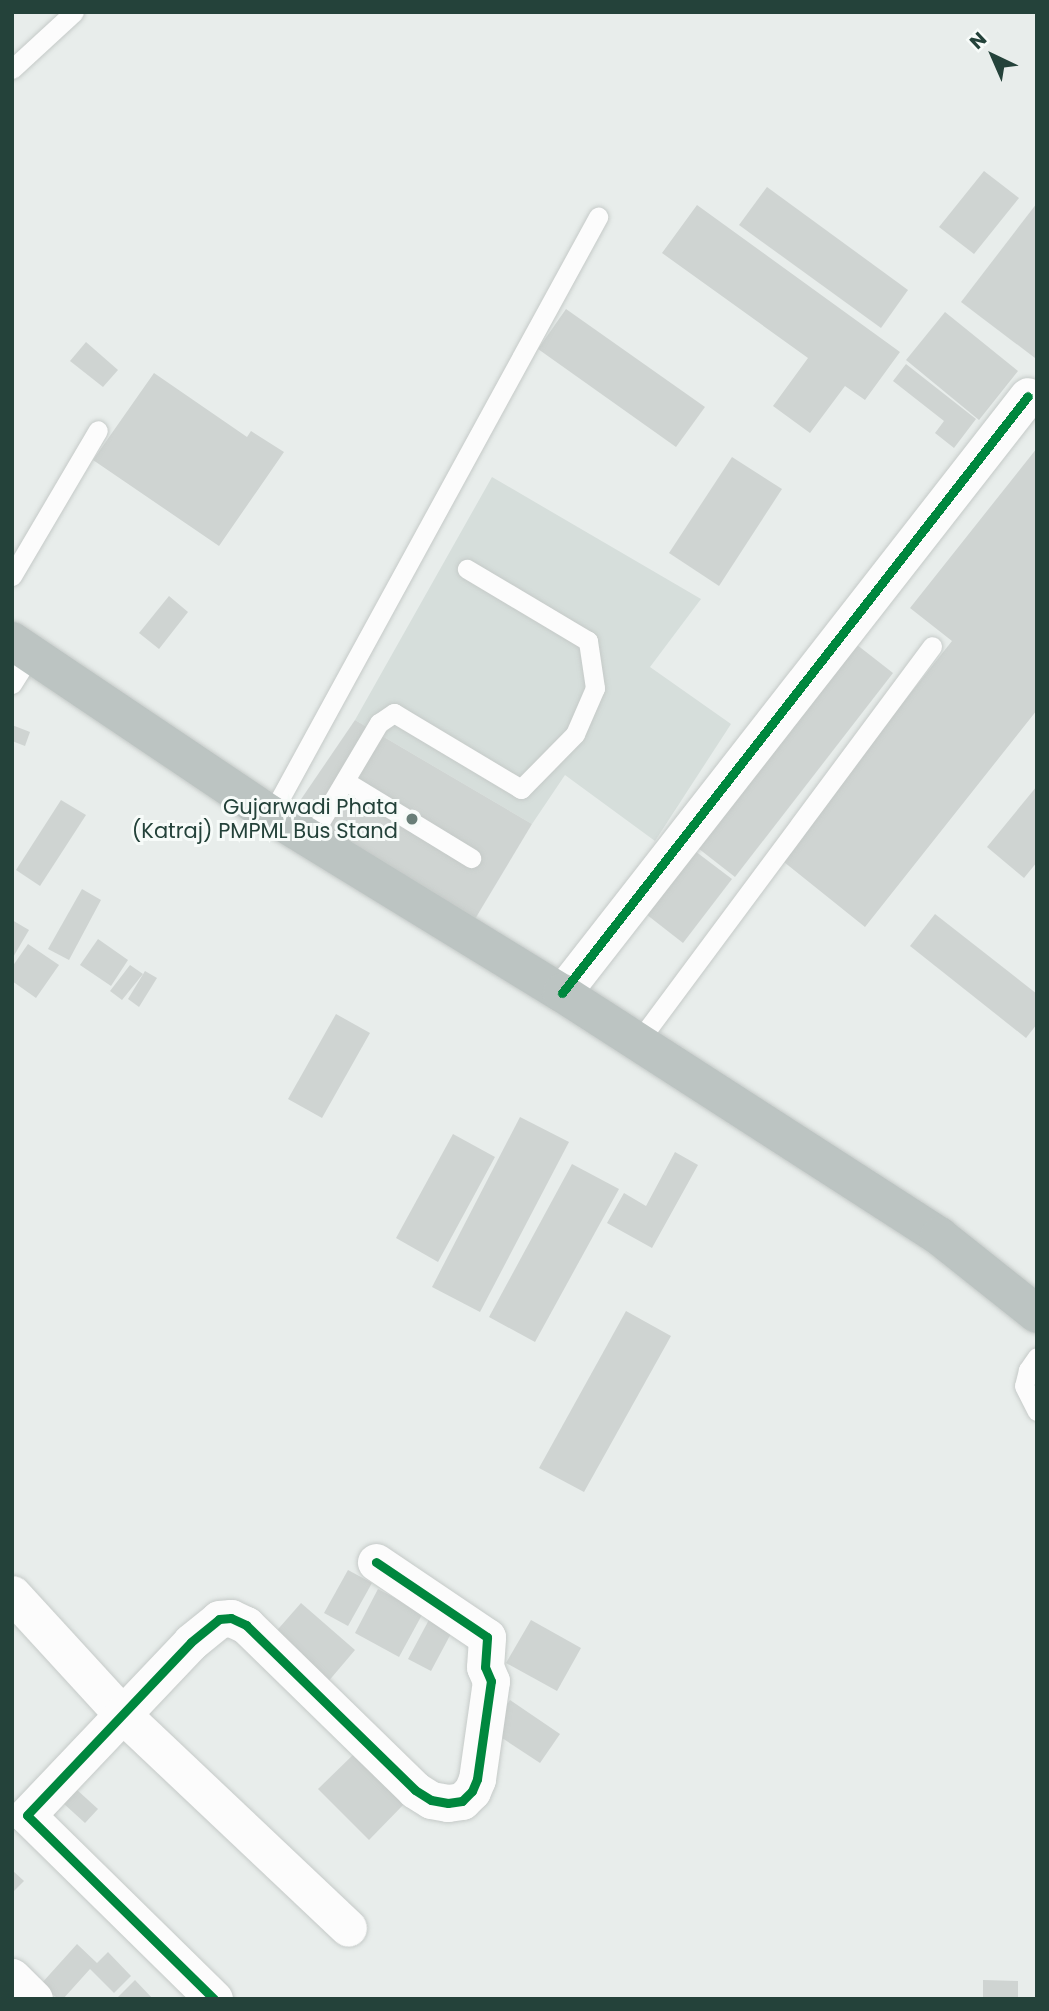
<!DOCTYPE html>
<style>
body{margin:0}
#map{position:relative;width:1049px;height:2011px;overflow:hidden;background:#e8edeb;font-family:Poppins,sans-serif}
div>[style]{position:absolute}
.built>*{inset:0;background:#d6dedb}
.building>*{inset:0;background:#cfd4d2}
.roads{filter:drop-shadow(0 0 2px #c5cac8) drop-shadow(0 0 2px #c5cac8)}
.lane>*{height:19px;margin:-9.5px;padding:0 9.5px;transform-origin:9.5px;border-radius:9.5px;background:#fcfcfc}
.street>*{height:37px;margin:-18.5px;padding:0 18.5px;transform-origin:18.5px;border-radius:18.5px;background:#fcfcfc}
.highway>*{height:38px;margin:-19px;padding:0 19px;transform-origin:19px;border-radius:19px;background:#bcc4c2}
.cycleway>*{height:9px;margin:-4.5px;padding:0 4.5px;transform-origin:4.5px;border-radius:4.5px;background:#00873e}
.dots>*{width:19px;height:19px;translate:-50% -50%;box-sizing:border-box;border:4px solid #f7fbf9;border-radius:50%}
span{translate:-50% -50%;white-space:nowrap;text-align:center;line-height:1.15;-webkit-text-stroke:6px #f7fbf9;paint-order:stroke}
.poi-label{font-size:21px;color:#24423a}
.right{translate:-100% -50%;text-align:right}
.frame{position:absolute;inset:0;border:14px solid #24423a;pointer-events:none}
.north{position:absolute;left:958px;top:21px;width:70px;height:70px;-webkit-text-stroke:5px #f7fbf9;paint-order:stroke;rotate:316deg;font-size:19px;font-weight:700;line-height:28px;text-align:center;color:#24423a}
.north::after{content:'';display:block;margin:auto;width:24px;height:32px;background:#24423a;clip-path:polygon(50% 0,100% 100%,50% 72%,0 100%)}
</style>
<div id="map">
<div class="built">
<i style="clip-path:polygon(492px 477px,701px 599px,650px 667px,731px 724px,655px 841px,565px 775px,532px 824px,355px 720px)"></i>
</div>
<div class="building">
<i style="clip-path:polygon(984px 171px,1019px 198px,974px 254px,939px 227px)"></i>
<i style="clip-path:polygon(767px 187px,908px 290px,881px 328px,739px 225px)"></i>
<i style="clip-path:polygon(1037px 203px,1037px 356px,1035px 358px,961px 302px)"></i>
<i style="clip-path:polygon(697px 205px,900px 352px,865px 400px,845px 386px,810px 433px,773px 406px,808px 358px,662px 253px)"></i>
<i style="clip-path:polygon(566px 309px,705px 407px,676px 447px,538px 349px)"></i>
<i style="clip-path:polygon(945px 312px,1018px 371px,979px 420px,906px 360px)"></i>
<i style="clip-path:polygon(86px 342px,118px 370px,103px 387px,70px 361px)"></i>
<i style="clip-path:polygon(906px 364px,976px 419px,954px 448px,935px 433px,944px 421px,893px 381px)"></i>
<i style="clip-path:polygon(154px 373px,247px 437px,251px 431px,284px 452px,219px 546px,93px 460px)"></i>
<i style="clip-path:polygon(1037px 448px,1037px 710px,865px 927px,779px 858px,952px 641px,910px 608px)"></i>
<i style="clip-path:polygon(732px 457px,782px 489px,719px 586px,669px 553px)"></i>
<i style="clip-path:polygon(169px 596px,188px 612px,159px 649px,139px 633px)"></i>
<i style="clip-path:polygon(852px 641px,893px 673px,735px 877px,694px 845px)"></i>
<i style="clip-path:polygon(355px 720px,532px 824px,472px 924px,291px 814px)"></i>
<i style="clip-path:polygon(12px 725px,30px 732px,25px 746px,12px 741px)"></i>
<i style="clip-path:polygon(1037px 786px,1037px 862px,1024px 878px,987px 847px)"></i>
<i style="clip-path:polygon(61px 800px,86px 815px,40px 886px,16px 870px)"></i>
<i style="clip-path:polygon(691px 848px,732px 879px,683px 943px,642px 911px)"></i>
<i style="clip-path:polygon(82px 889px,101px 900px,69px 960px,48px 949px)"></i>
<i style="clip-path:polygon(935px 914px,1037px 994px,1037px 1024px,1026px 1038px,910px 946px)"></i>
<i style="clip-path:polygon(12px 920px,29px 930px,12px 959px)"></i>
<i style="clip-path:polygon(98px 939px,128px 960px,111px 986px,80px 965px)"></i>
<i style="clip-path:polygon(28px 944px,59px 965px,36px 998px,12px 981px,12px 967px)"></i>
<i style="clip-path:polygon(130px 965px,143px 974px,122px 1000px,110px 991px)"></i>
<i style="clip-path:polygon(145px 971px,157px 978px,139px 1007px,128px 999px)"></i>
<i style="clip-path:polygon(336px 1014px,370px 1033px,322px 1118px,288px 1099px)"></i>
<i style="clip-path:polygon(520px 1117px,569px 1142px,480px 1312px,432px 1287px)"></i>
<i style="clip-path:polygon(453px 1134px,495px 1157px,438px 1262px,396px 1238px)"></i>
<i style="clip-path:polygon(675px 1152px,698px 1165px,652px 1248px,607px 1223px,624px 1193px,646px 1206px)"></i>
<i style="clip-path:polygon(572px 1164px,619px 1189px,535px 1342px,489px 1317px)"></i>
<i style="clip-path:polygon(626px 1311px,671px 1336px,584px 1492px,539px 1468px)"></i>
<i style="clip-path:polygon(348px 1570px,372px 1583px,348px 1626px,324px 1613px)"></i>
<i style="clip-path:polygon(378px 1589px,423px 1613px,399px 1657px,355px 1633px)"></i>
<i style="clip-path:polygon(301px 1603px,355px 1650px,327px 1683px,272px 1636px)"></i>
<i style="clip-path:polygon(431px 1616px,454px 1628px,431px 1671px,408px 1659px)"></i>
<i style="clip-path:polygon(531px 1620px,581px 1648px,557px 1691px,506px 1663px)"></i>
<i style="clip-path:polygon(510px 1700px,560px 1734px,540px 1763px,490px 1730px)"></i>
<i style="clip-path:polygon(357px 1751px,407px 1801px,369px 1840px,318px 1789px)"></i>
<i style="clip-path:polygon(76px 1789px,98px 1809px,85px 1823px,63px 1803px)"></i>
<i style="clip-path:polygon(12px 1870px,24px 1881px,12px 1893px)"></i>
<i style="clip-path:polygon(77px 1944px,97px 1963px,108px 1952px,131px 1976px,114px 1993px,90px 1969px,63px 1999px,58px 1999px,41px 1984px)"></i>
<i style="clip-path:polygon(135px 1980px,153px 1999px,116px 1999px)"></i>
<i style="clip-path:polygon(983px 1980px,1018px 1981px,1018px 1999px,983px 1999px)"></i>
</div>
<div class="roads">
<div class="lane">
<i style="left:12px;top:69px;width:84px;rotate:-42.6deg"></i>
<i style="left:12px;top:576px;width:169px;rotate:-59.5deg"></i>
<i style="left:12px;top:684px;width:36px;rotate:-58deg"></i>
<i style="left:345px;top:781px;width:148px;rotate:31.4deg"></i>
<i style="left:271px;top:815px;width:682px;rotate:-61.33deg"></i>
<i style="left:310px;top:839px;width:135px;rotate:-59.3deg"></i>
<i style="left:379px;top:723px;width:18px;rotate:-34deg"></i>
<i style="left:394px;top:713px;width:148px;rotate:30.9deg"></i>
<i style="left:521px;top:789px;width:77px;rotate:-45.5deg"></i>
<i style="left:575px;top:734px;width:50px;rotate:-66.5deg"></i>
<i style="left:595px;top:688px;width:48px;rotate:-98.5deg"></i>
<i style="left:588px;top:641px;width:141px;rotate:-149.2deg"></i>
<i style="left:638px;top:1042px;width:493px;rotate:-53.4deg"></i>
<i style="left:1037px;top:1357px;width:16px;rotate:125deg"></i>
<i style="left:1028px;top:1370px;width:16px;rotate:104deg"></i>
<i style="left:1024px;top:1386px;width:28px;rotate:63deg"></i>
</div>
<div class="street">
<i style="left:562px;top:993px;width:757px;rotate:-52.03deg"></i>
<i style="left:12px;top:1594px;width:163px;rotate:47.5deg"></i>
<i style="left:122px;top:1714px;width:311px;rotate:43.4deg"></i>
<i style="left:12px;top:1977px;width:31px;rotate:45deg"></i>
<i style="left:214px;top:1999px;width:262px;rotate:-135.5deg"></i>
<i style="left:27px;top:1815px;width:238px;rotate:-46.5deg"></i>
<i style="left:191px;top:1642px;width:36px;rotate:-39deg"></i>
<i style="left:219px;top:1619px;width:12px;rotate:-5deg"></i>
<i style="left:231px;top:1618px;width:17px;rotate:25deg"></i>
<i style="left:246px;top:1625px;width:236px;rotate:44.3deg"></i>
<i style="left:415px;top:1790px;width:19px;rotate:32deg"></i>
<i style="left:431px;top:1800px;width:17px;rotate:10deg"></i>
<i style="left:448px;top:1803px;width:14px;rotate:-8deg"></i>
<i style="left:462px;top:1801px;width:14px;rotate:-45deg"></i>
<i style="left:472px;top:1791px;width:13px;rotate:-67deg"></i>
<i style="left:477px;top:1779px;width:99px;rotate:-81.9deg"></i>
<i style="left:491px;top:1681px;width:15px;rotate:-113deg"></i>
<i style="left:485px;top:1667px;width:30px;rotate:-86deg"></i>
<i style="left:487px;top:1637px;width:134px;rotate:-146deg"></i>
</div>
<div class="highway">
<i style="left:12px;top:641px;width:312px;rotate:33.9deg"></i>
<i style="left:271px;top:815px;width:341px;rotate:31.5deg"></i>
<i style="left:562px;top:993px;width:449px;rotate:32.8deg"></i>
<i style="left:939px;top:1236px;width:125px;rotate:38.5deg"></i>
</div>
</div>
<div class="cycleway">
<i style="left:562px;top:993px;width:757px;rotate:-52.03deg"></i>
<i style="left:214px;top:1999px;width:262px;rotate:-135.5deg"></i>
<i style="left:27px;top:1815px;width:238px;rotate:-46.5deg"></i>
<i style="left:191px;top:1642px;width:36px;rotate:-39deg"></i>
<i style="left:219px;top:1619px;width:12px;rotate:-5deg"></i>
<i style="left:231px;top:1618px;width:17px;rotate:25deg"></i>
<i style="left:246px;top:1625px;width:236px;rotate:44.3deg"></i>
<i style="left:415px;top:1790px;width:19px;rotate:32deg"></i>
<i style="left:431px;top:1800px;width:17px;rotate:10deg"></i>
<i style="left:448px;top:1803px;width:14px;rotate:-8deg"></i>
<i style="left:462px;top:1801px;width:14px;rotate:-45deg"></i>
<i style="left:472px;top:1791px;width:13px;rotate:-67deg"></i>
<i style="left:477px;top:1779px;width:99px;rotate:-81.9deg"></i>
<i style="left:491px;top:1681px;width:15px;rotate:-113deg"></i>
<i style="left:485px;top:1667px;width:30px;rotate:-86deg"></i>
<i style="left:487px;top:1637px;width:134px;rotate:-146deg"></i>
</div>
<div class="dots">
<i style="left:412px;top:819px;background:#697e78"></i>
</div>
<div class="poi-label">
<span class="right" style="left:398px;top:819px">Gujarwadi Phata<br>(Katraj) PMPML Bus Stand</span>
</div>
<div class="frame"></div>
<div class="north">N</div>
</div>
